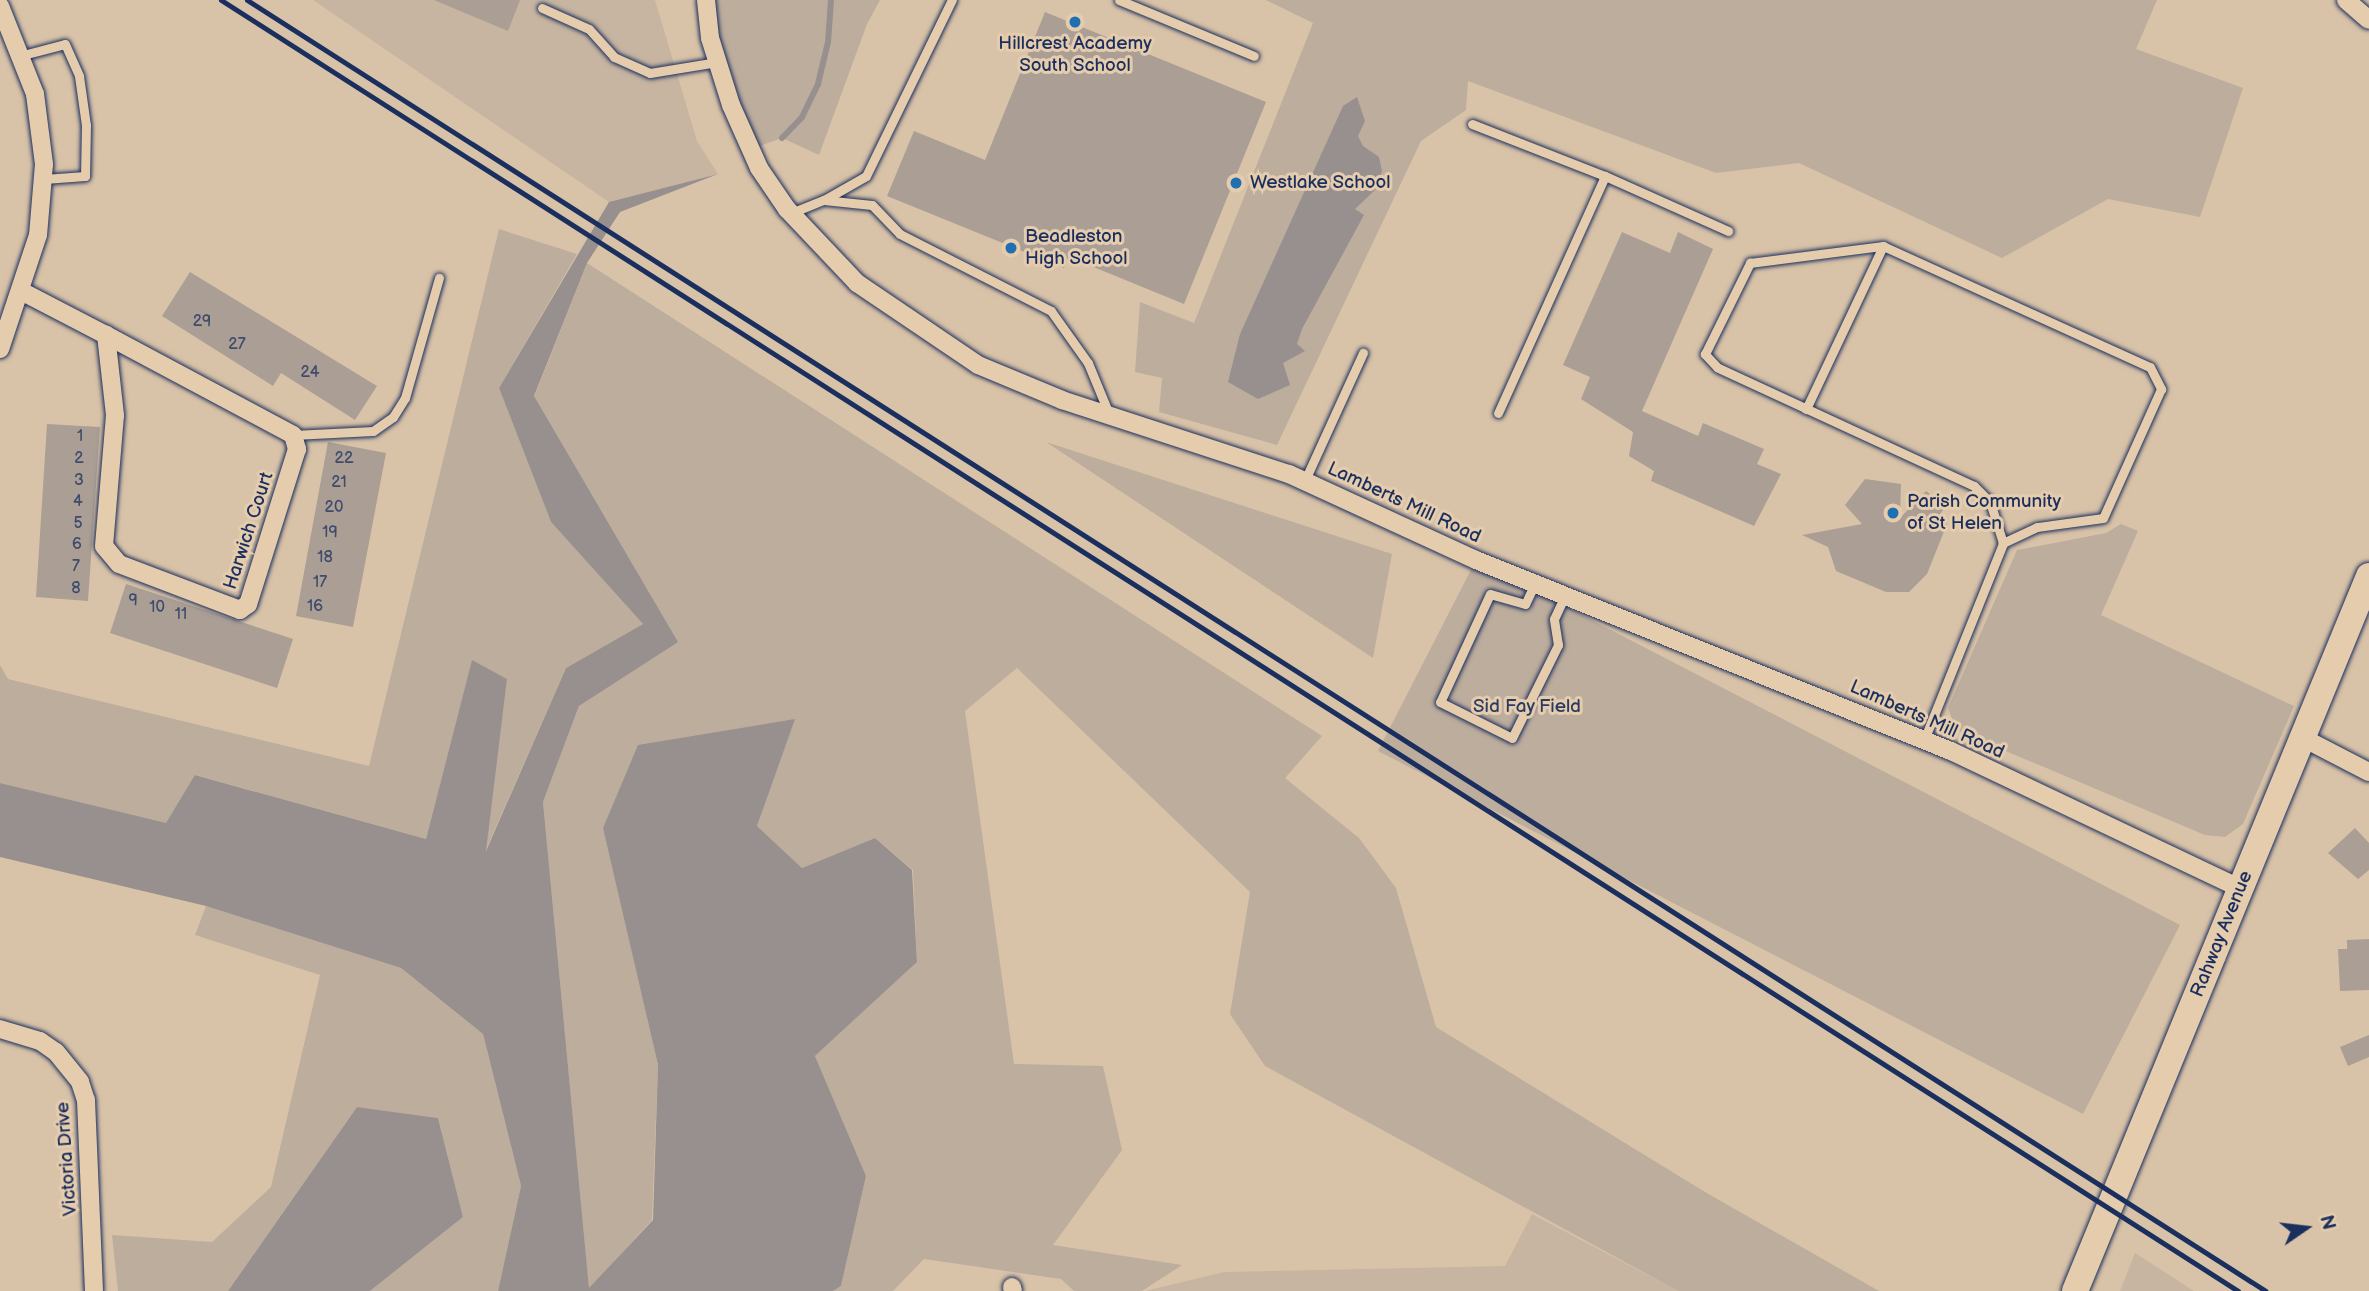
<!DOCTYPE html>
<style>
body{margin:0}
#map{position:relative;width:2369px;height:1291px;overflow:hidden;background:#d9c3a8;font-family:"Balsamiq Sans",sans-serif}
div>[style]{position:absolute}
.built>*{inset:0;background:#c7b5a1}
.green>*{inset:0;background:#bdad9d}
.water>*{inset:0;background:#98908f}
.stream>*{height:6px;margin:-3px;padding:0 3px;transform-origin:3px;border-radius:3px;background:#98908f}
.building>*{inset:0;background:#aa9e95}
.roads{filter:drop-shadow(0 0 2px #1b2f5e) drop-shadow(0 0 2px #1b2f5e)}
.lane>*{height:9px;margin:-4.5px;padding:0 4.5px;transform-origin:4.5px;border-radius:4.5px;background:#e5ccad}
.street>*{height:18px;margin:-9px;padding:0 9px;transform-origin:9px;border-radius:9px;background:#e5ccad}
.secondary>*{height:26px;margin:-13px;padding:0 13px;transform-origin:13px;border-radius:13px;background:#e5ccad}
.rail>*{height:5px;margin:-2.5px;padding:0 2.5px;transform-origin:2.5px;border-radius:2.5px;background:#1b2f5e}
.dots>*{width:19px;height:19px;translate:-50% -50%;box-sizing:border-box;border:4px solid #e5ccad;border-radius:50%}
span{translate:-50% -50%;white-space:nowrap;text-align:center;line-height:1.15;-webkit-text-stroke:6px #e5ccad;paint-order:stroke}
.number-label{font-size:16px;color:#3f4b6c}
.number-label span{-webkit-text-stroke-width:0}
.poi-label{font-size:19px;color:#1b2f5e}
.left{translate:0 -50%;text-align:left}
.street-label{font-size:19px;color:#1b2f5e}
.park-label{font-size:19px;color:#2b3c64}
.north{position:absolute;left:2271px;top:1193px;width:70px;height:70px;-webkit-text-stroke:5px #e5ccad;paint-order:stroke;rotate:76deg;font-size:19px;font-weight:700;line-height:28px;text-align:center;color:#1b2f5e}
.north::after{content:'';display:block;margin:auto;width:24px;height:32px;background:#1b2f5e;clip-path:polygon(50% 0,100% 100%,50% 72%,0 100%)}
</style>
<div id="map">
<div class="built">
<i style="clip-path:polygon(313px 0,655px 0,697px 141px,718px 174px,609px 202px)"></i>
<i style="clip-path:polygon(1532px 1214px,1678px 1291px,1145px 1291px,1224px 1272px,1505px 1266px)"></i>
<i style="clip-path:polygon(2135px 1253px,2194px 1291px,2120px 1291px)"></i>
</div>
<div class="green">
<i style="clip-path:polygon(712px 0,880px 0,867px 24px,819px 155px,782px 138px,751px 149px,731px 105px)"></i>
<i style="clip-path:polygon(1266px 0,2157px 0,2136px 49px,2243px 88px,2200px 217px,2108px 199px,2002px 258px,1799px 163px,1716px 173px,1468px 81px,1466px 110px,1421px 141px,1277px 445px,1159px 412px,1162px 378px,1135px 372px,1140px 302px,1194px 323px,1313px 23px)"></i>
<i style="clip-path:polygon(499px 229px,577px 254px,499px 388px,551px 522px,643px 624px,566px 668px,484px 854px,507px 679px,472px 661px,426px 839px,196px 775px,166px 824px,0 783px,0 665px,8px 679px,369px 766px)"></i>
<i style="clip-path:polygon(587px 263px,1322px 736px,1285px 778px,1359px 838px,1396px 888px,1436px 1027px,1705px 1192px,1879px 1291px,1678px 1291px,1265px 1066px,1230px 1014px,1250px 892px,1017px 668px,965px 711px,1014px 1064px,1103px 1066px,1122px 1150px,1053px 1245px,1182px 1265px,1142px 1291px,1074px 1291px,1061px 1279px,924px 1259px,893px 1291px,833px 1291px,841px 1286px,866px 1176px,815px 1056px,917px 962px,913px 870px,875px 838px,802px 868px,757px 826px,794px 719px,603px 827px,658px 1065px,652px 1220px,589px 1289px,543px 802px,579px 706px,677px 641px,534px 397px)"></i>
<i style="clip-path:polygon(1046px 442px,1392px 554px,1373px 658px)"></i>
<i style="clip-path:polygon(2121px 524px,2138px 531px,2101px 615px,2294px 706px,2243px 824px,2225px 837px,2205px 835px,1956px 730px,1948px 708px,2017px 550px,2106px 533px)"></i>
<i style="clip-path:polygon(1476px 560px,2180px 925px,2083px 1114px,1378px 751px)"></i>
<i style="clip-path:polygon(206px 906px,401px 968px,483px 1034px,521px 1186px,498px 1291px,370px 1291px,463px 1217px,438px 1118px,357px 1107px,228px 1291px,118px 1291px,112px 1235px,212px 1242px,271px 1187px,320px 975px,195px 935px)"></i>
</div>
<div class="water">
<i style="clip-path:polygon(1357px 97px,1365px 121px,1358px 136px,1363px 146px,1379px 157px,1382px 171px,1376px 189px,1355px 209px,1364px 215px,1302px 329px,1297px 344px,1305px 351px,1283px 363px,1290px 385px,1258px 399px,1228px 382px,1240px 334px,1343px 106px)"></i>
<i style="clip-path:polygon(718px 174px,620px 212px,587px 263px,534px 396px,678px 642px,579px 706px,543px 802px,589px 1288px,653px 1220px,658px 1065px,603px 828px,638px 745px,795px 719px,757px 826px,802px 868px,875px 838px,912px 870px,917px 962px,815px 1056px,866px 1176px,841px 1286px,833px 1291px,498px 1291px,521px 1186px,483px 1034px,401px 968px,206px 906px,0 857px,0 783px,166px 823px,195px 775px,426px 839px,472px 660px,507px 679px,486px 851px,566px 668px,643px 624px,551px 522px,499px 388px,609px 202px)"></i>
<i style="clip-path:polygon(357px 1107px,438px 1118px,463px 1217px,370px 1291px,228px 1291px)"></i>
</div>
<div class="stream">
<i style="left:782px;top:138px;width:29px;rotate:-46deg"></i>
<i style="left:802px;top:117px;width:37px;rotate:-64deg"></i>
<i style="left:818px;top:84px;width:43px;rotate:-76.6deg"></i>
<i style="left:828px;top:42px;width:42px;rotate:-85.9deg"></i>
</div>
<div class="building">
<i style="clip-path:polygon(434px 0,520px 0,508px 31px)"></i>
<i style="clip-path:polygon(1045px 12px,1266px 102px,1184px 304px,1069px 257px,1064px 268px,887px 196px,914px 131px,985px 160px)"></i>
<i style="clip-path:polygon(1622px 232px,1670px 253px,1678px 232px,1713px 249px,1642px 411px,1698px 436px,1703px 423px,1764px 449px,1757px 464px,1781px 474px,1754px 526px,1651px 481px,1654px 471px,1629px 456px,1633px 432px,1581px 399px,1590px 377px,1563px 365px)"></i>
<i style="clip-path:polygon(190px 272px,377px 386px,355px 420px,281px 373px,273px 386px,162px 316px)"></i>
<i style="clip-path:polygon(47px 424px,100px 427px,88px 601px,36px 597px)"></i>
<i style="clip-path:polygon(328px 442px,386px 453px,353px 627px,296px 616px)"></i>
<i style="clip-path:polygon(1865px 479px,1901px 484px,1900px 518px,1926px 491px,1946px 506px,1940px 514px,1947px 524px,1927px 574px,1909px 592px,1886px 592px,1836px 571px,1828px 547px,1802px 535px,1862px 524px,1845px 505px)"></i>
<i style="clip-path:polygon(126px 584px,293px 639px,277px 688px,110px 633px)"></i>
<i style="clip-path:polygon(2355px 828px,2369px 843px,2369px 870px,2358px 879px,2328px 853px)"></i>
<i style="clip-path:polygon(2369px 939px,2369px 990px,2340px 991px,2338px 949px,2347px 949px,2347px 940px)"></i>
<i style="clip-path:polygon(2369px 1035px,2369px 1057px,2348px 1066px,2340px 1047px)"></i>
</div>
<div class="roads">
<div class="lane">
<i style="left:1119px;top:0;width:146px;rotate:22.5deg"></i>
<i style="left:542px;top:8px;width:51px;rotate:24.1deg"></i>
<i style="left:589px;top:29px;width:38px;rotate:48deg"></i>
<i style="left:614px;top:57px;width:39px;rotate:24deg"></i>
<i style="left:650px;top:73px;width:68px;rotate:-9.3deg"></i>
<i style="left:23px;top:55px;width:43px;rotate:-14.7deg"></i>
<i style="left:65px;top:44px;width:35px;rotate:66deg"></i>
<i style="left:79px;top:76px;width:49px;rotate:81.9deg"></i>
<i style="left:86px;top:125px;width:51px;rotate:91.1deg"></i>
<i style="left:85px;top:176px;width:41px;rotate:175.8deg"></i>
<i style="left:1472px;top:124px;width:143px;rotate:21.4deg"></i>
<i style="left:824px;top:200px;width:48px;rotate:-29.7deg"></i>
<i style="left:866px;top:176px;width:196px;rotate:-64deg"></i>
<i style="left:791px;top:213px;width:35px;rotate:-22deg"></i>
<i style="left:824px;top:200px;width:48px;rotate:5.9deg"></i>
<i style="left:872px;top:205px;width:40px;rotate:46deg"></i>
<i style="left:900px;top:234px;width:169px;rotate:27deg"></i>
<i style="left:1051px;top:311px;width:64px;rotate:54.6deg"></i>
<i style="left:1088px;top:363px;width:55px;rotate:67.6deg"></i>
<i style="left:1806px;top:409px;width:180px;rotate:-64.7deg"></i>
<i style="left:1498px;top:413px;width:260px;rotate:-65.7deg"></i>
<i style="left:1605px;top:176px;width:135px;rotate:24.1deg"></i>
<i style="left:293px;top:435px;width:80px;rotate:-2.9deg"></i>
<i style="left:373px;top:431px;width:24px;rotate:-35deg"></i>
<i style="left:393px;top:417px;width:22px;rotate:-58deg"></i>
<i style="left:405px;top:398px;width:125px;rotate:-74.2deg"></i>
<i style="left:1305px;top:480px;width:140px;rotate:-65.5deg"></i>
<i style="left:1535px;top:583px;width:23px;rotate:115deg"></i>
<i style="left:1525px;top:604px;width:36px;rotate:-164deg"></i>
<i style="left:1490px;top:594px;width:119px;rotate:114.8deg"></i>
<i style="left:1440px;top:702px;width:80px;rotate:26.6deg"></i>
<i style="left:1512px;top:738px;width:104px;rotate:-63.7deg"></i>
<i style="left:1558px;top:645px;width:26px;rotate:-99deg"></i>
<i style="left:1554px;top:619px;width:26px;rotate:-65deg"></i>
<i style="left:1924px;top:740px;width:212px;rotate:-68.1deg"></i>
<i style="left:2003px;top:543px;width:43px;rotate:-107.6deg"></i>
<i style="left:1990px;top:502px;width:23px;rotate:-135deg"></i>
<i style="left:1974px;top:486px;width:283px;rotate:-155.2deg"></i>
<i style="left:1717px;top:367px;width:18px;rotate:-133deg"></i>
<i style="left:1705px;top:354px;width:102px;rotate:-63.7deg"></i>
<i style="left:1750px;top:263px;width:134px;rotate:-7.3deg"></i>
<i style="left:1883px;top:246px;width:293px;rotate:24.4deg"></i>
<i style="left:2150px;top:367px;width:25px;rotate:63deg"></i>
<i style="left:2161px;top:389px;width:141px;rotate:114.2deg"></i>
<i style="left:2103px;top:518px;width:67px;rotate:172.2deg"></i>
<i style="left:2037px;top:527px;width:38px;rotate:155deg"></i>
</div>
<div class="street">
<i style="left:706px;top:0;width:38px;rotate:84deg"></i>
<i style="left:710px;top:38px;width:70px;rotate:72.6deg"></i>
<i style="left:731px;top:105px;width:69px;rotate:66deg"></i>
<i style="left:759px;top:168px;width:50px;rotate:55.7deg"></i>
<i style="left:787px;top:209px;width:102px;rotate:46.6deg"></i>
<i style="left:857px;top:283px;width:146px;rotate:34.1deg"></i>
<i style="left:978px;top:365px;width:91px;rotate:22.6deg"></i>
<i style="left:1062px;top:400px;width:239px;rotate:18.1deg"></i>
<i style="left:1289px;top:474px;width:206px;rotate:24.7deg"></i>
<i style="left:1476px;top:560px;width:512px;rotate:21.91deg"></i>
<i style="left:1951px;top:751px;width:321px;rotate:25.4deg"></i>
<i style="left:2346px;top:0;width:30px;rotate:41deg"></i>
<i style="left:0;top:6px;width:95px;rotate:68.3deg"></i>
<i style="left:35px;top:94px;width:71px;rotate:82.7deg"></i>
<i style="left:44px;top:164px;width:71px;rotate:94.8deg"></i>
<i style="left:38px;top:235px;width:120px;rotate:108.4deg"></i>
<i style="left:21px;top:291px;width:96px;rotate:27.4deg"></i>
<i style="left:106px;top:335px;width:212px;rotate:28.1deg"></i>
<i style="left:293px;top:435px;width:15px;rotate:74deg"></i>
<i style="left:297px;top:449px;width:163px;rotate:107.5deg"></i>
<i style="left:248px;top:604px;width:10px;rotate:143deg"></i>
<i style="left:240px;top:610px;width:129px;rotate:-159.2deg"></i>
<i style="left:119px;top:564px;width:23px;rotate:-130deg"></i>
<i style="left:104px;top:546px;width:131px;rotate:-85.2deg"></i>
<i style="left:115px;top:415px;width:81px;rotate:-96.4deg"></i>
<i style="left:2303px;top:738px;width:74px;rotate:27.3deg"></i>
<i style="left:0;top:1029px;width:42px;rotate:16.7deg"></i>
<i style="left:40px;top:1041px;width:19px;rotate:35deg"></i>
<i style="left:56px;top:1052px;width:38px;rotate:51deg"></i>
<i style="left:80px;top:1082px;width:19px;rotate:72deg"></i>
<i style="left:86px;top:1100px;width:191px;rotate:87.6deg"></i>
<i style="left:1012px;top:1287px;width:4px;rotate:76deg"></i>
</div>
<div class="secondary">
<i style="left:2075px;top:1291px;width:773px;rotate:-67.65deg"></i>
</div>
</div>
<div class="rail">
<i style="left:221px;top:0;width:2395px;rotate:32.62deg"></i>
<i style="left:247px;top:0;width:2396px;rotate:32.6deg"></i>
</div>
<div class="dots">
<i style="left:1075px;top:22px;background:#1f6fb2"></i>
<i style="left:1236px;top:183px;background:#1f6fb2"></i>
<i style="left:1011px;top:248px;background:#1f6fb2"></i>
<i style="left:1893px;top:513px;background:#1f6fb2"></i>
</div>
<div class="number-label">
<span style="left:202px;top:322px">29</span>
<span style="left:237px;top:345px">27</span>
<span style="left:310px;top:373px">24</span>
<span style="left:80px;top:437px">1</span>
<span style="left:79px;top:459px">2</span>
<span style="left:344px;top:459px">22</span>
<span style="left:79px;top:481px">3</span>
<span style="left:339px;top:483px">21</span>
<span style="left:78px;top:502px">4</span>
<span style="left:334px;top:508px">20</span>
<span style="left:78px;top:524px">5</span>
<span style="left:330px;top:533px">19</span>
<span style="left:77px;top:545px">6</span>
<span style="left:325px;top:558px">18</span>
<span style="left:76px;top:567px">7</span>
<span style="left:320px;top:583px">17</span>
<span style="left:76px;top:589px">8</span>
<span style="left:133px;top:601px">9</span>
<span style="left:315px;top:607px">16</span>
<span style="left:157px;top:608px">10</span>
<span style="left:181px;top:615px">11</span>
</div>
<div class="poi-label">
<span style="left:1075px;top:55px">Hillcrest Academy<br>South School</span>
<span class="left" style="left:1250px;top:183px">Westlake School</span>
<span class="left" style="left:1025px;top:248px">Beadleston<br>High School</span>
<span class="left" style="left:1907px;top:513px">Parish Community<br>of St Helen</span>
</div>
<div class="street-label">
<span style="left:1404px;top:503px;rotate:25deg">Lamberts Mill Road</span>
<span style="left:249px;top:531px;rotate:-72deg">Harwich Court</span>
<span style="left:1927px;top:720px;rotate:24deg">Lamberts Mill Road</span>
<span style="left:2222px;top:934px;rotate:-68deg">Rahway Avenue</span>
<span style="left:67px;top:1159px;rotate:-94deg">Victoria Drive</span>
</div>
<div class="park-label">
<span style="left:1527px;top:707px">Sid Fay Field</span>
</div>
<div class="north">N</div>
</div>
